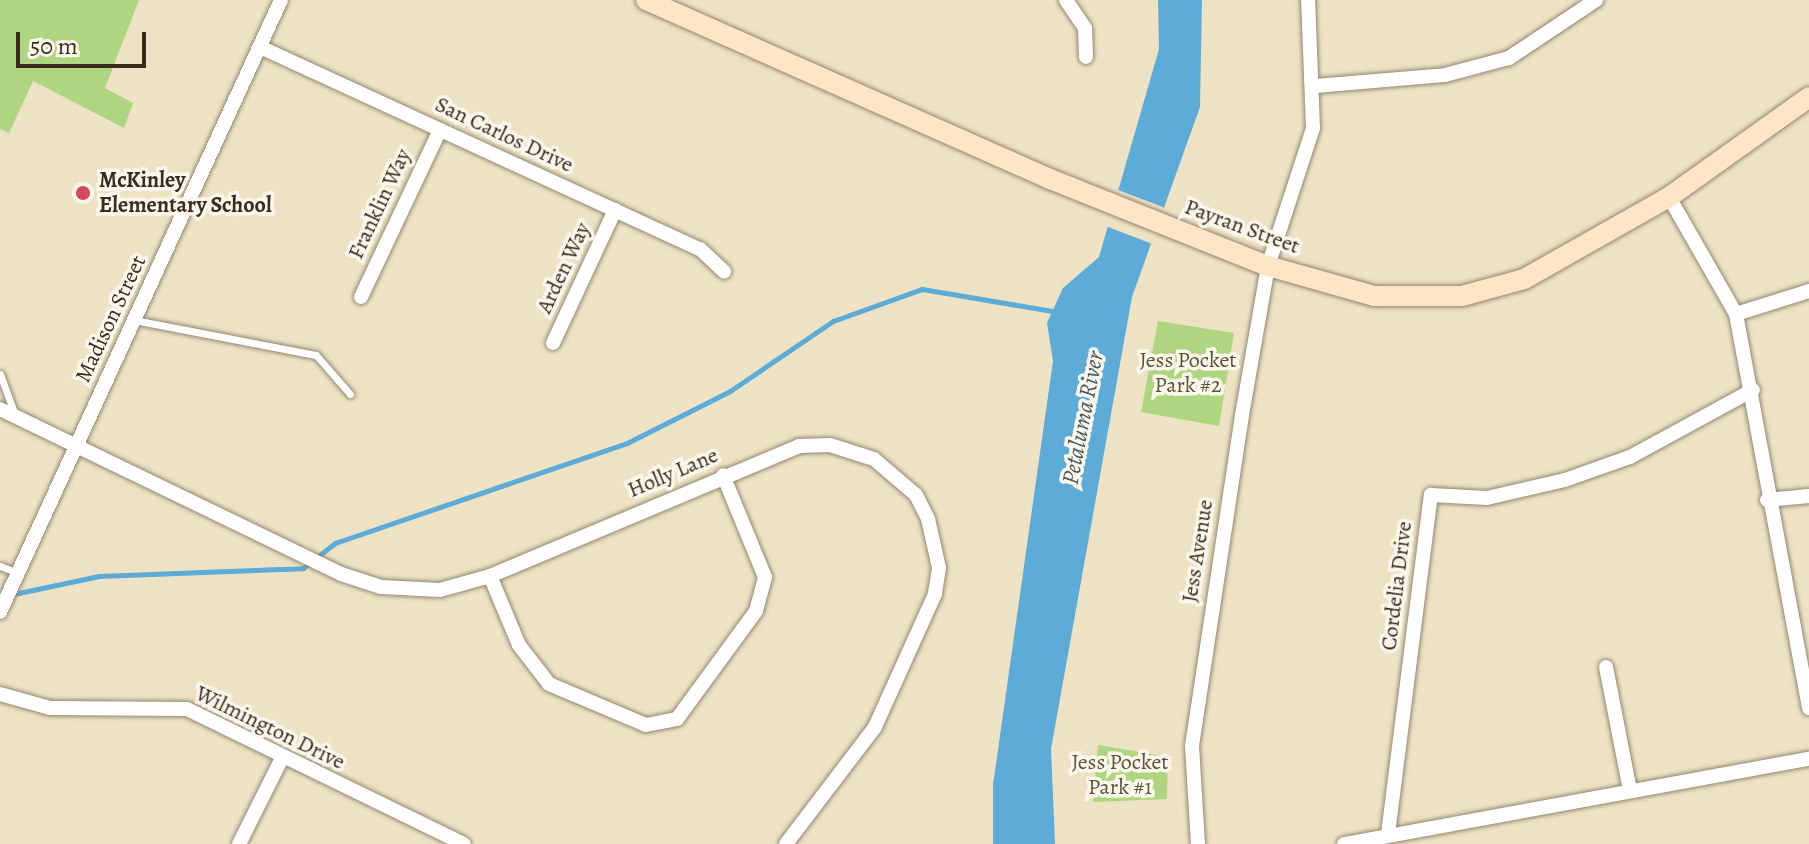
<!DOCTYPE html>
<style>
body{margin:0}
#map{position:relative;width:1809px;height:844px;overflow:hidden;background:#ede3c4;font-family:Alegreya,serif}
div>[style]{position:absolute}
.green>*{inset:0;background:#aed57f}
.water>*{inset:0;background:#5dacd7}
.pier>*{inset:0;background:#ede3c4}
.stream>*{height:5px;margin:-2.5px;padding:0 2.5px;transform-origin:2.5px;border-radius:2.5px;background:#5dacd7}
.roads{filter:drop-shadow(0 0 2px #948671) drop-shadow(0 0 2px #948671)}
.service>*{height:7px;margin:-3.5px;padding:0 3.5px;transform-origin:3.5px;border-radius:3.5px;background:#fff}
.minor>*{height:14px;margin:-7px;padding:0 7px;transform-origin:7px;border-radius:7px;background:#fff}
.secondary>*{height:20px;margin:-10px;padding:0 10px;transform-origin:10px;border-radius:10px;background:#ffe4c6}
.dots>*{width:22px;height:22px;translate:-50% -50%;box-sizing:border-box;border:4px solid #fbf7ec;border-radius:50%}
span{translate:-50% -50%;white-space:nowrap;text-align:center;line-height:1.15;-webkit-text-stroke:7px #fbf7ec;paint-order:stroke}
.street-label{font-size:22px;color:#3b2a1e}
.poi-label{font-size:22px;color:#3b2a1e;font-weight:700}
.left{translate:0 -50%;text-align:left}
.park-label{font-size:22px;color:#585536}
.water-label{font-size:24px;color:#47585f;font-style:italic}
.scale{position:absolute;left:16px;top:32px;width:130px;height:36px;box-sizing:border-box;border:4px solid #3b2a1e;border-top:0;padding-left:10px;font-size:24px;line-height:28px;white-space:nowrap;color:#3b2a1e;-webkit-text-stroke:6px #fbf7ec;paint-order:stroke}
</style>
<div id="map">
<div class="green">
<i style="clip-path:polygon(0 0,139px 0,105px 88px,133px 103px,124px 128px,33px 81px,9px 133px,0 129px)"></i>
<i style="clip-path:polygon(1158px 321px,1234px 333px,1219px 426px,1141px 412px)"></i>
<i style="clip-path:polygon(1098px 745px,1168px 757px,1167px 799px,1093px 802px)"></i>
</div>
<div class="water">
<i style="clip-path:polygon(1158px 0,1202px 0,1200px 107px,1132px 297px,1051px 749px,1055px 844px,993px 844px,993px 785px,1053px 361px,1047px 323px,1063px 288px,1099px 257px,1159px 49px)"></i>
</div>
<div class="pier">
<i style="clip-path:polygon(1113px 188px,1168px 209px,1155px 245px,1103px 225px)"></i>
</div>
<div class="stream">
<i style="left:9px;top:595px;width:92px;rotate:-11.9deg"></i>
<i style="left:99px;top:576px;width:204px;rotate:-2.2deg"></i>
<i style="left:303px;top:568px;width:41px;rotate:-38deg"></i>
<i style="left:335px;top:543px;width:309px;rotate:-18.9deg"></i>
<i style="left:627px;top:443px;width:115px;rotate:-26.8deg"></i>
<i style="left:730px;top:391px;width:125px;rotate:-34.2deg"></i>
<i style="left:833px;top:321px;width:95px;rotate:-19.8deg"></i>
<i style="left:922px;top:289px;width:138px;rotate:9.6deg"></i>
</div>
<div class="roads">
<div class="service">
<i style="left:134px;top:320px;width:185px;rotate:10.9deg"></i>
<i style="left:316px;top:355px;width:52px;rotate:48.9deg"></i>
<i style="left:0;top:374px;width:44px;rotate:69.9deg"></i>
<i style="left:0;top:566px;width:19px;rotate:21deg"></i>
</div>
<div class="minor">
<i style="left:1066px;top:0;width:34px;rotate:56deg"></i>
<i style="left:1085px;top:28px;width:29px;rotate:88deg"></i>
<i style="left:260px;top:47px;width:484px;rotate:24.7deg"></i>
<i style="left:700px;top:249px;width:33px;rotate:43deg"></i>
<i style="left:1315px;top:86px;width:130px;rotate:-4.8deg"></i>
<i style="left:1445px;top:75px;width:66px;rotate:-14.9deg"></i>
<i style="left:1509px;top:58px;width:105px;rotate:-33.7deg"></i>
<i style="left:1669px;top:197px;width:135px;rotate:60.2deg"></i>
<i style="left:1736px;top:314px;width:401px;rotate:79.5deg"></i>
<i style="left:361px;top:297px;width:185px;rotate:-64.7deg"></i>
<i style="left:1736px;top:314px;width:77px;rotate:-17.5deg"></i>
<i style="left:553px;top:343px;width:147px;rotate:-65deg"></i>
<i style="left:0;top:409px;width:379px;rotate:25.8deg"></i>
<i style="left:341px;top:574px;width:42px;rotate:18deg"></i>
<i style="left:381px;top:587px;width:59px;rotate:2.9deg"></i>
<i style="left:440px;top:590px;width:52px;rotate:-15.6deg"></i>
<i style="left:490px;top:576px;width:335px;rotate:-22.8deg"></i>
<i style="left:799px;top:446px;width:31px;rotate:-2deg"></i>
<i style="left:830px;top:445px;width:46px;rotate:17.7deg"></i>
<i style="left:874px;top:459px;width:55px;rotate:40.6deg"></i>
<i style="left:916px;top:495px;width:27px;rotate:63deg"></i>
<i style="left:928px;top:519px;width:50px;rotate:77.3deg"></i>
<i style="left:939px;top:568px;width:26px;rotate:99deg"></i>
<i style="left:935px;top:594px;width:146px;rotate:114.3deg"></i>
<i style="left:875px;top:727px;width:147px;rotate:127.3deg"></i>
<i style="left:1767px;top:500px;width:42px;rotate:-5.4deg"></i>
<i style="left:490px;top:576px;width:75px;rotate:67.2deg"></i>
<i style="left:519px;top:645px;width:49px;rotate:52.4deg"></i>
<i style="left:549px;top:684px;width:105px;rotate:22.9deg"></i>
<i style="left:646px;top:725px;width:32px;rotate:-11deg"></i>
<i style="left:677px;top:719px;width:134px;rotate:-53.8deg"></i>
<i style="left:756px;top:611px;width:35px;rotate:-75deg"></i>
<i style="left:765px;top:577px;width:110px;rotate:-112.4deg"></i>
<i style="left:0;top:612px;width:673px;rotate:-65.34deg"></i>
<i style="left:1606px;top:667px;width:125px;rotate:79deg"></i>
<i style="left:0;top:694px;width:52px;rotate:15.6deg"></i>
<i style="left:50px;top:708px;width:137px;rotate:0.4deg"></i>
<i style="left:187px;top:709px;width:308px;rotate:26deg"></i>
<i style="left:1388px;top:834px;width:342px;rotate:-82.8deg"></i>
<i style="left:1431px;top:495px;width:56px;rotate:3.1deg"></i>
<i style="left:1487px;top:498px;width:80px;rotate:-13deg"></i>
<i style="left:1565px;top:480px;width:69px;rotate:-19.5deg"></i>
<i style="left:1630px;top:457px;width:140px;rotate:-28.6deg"></i>
<i style="left:239px;top:844px;width:94px;rotate:-63.4deg"></i>
<i style="left:1198px;top:844px;width:98px;rotate:-93.5deg"></i>
<i style="left:1192px;top:746px;width:335px;rotate:-81.4deg"></i>
<i style="left:1242px;top:415px;width:151px;rotate:-80.1deg"></i>
<i style="left:1268px;top:266px;width:145px;rotate:-71.9deg"></i>
<i style="left:1313px;top:128px;width:128px;rotate:-92.2deg"></i>
<i style="left:1344px;top:844px;width:473px;rotate:-10.4deg"></i>
</div>
<div class="secondary">
<i style="left:646px;top:0;width:442px;rotate:23.9deg"></i>
<i style="left:1050px;top:179px;width:235px;rotate:21.8deg"></i>
<i style="left:1268px;top:266px;width:110px;rotate:15.8deg"></i>
<i style="left:1374px;top:296px;width:88px"></i>
<i style="left:1462px;top:296px;width:64px;rotate:-15.3deg"></i>
<i style="left:1524px;top:279px;width:167px;rotate:-29.5deg"></i>
<i style="left:1669px;top:197px;width:172px;rotate:-35.5deg"></i>
</div>
</div>
<div class="dots">
<i style="left:83px;top:193px;background:#d1495b"></i>
</div>
<div class="street-label">
<span style="left:504px;top:135px;rotate:25deg">San Carlos Drive</span>
<span style="left:380px;top:204px;rotate:-65deg">Franklin Way</span>
<span style="left:1242px;top:227px;rotate:20deg">Payran Street</span>
<span style="left:564px;top:268px;rotate:-65deg">Arden Way</span>
<span style="left:111px;top:319px;rotate:-65deg">Madison Street</span>
<span style="left:673px;top:473px;rotate:-23deg">Holly Lane</span>
<span style="left:1198px;top:551px;rotate:-81deg">Jess Avenue</span>
<span style="left:1397px;top:586px;rotate:-83deg">Cordelia Drive</span>
<span style="left:270px;top:728px;rotate:26deg">Wilmington Drive</span>
</div>
<div class="poi-label">
<span class="left" style="left:99px;top:193px">McKinley<br>Elementary School</span>
</div>
<div class="park-label">
<span style="left:1188px;top:373px">Jess Pocket<br>Park #2</span>
<span style="left:1120px;top:775px">Jess Pocket<br>Park #1</span>
</div>
<div class="water-label">
<span style="left:1083px;top:418px;rotate:-79deg">Petaluma River</span>
</div>
<div class="scale">50 m</div>
</div>
